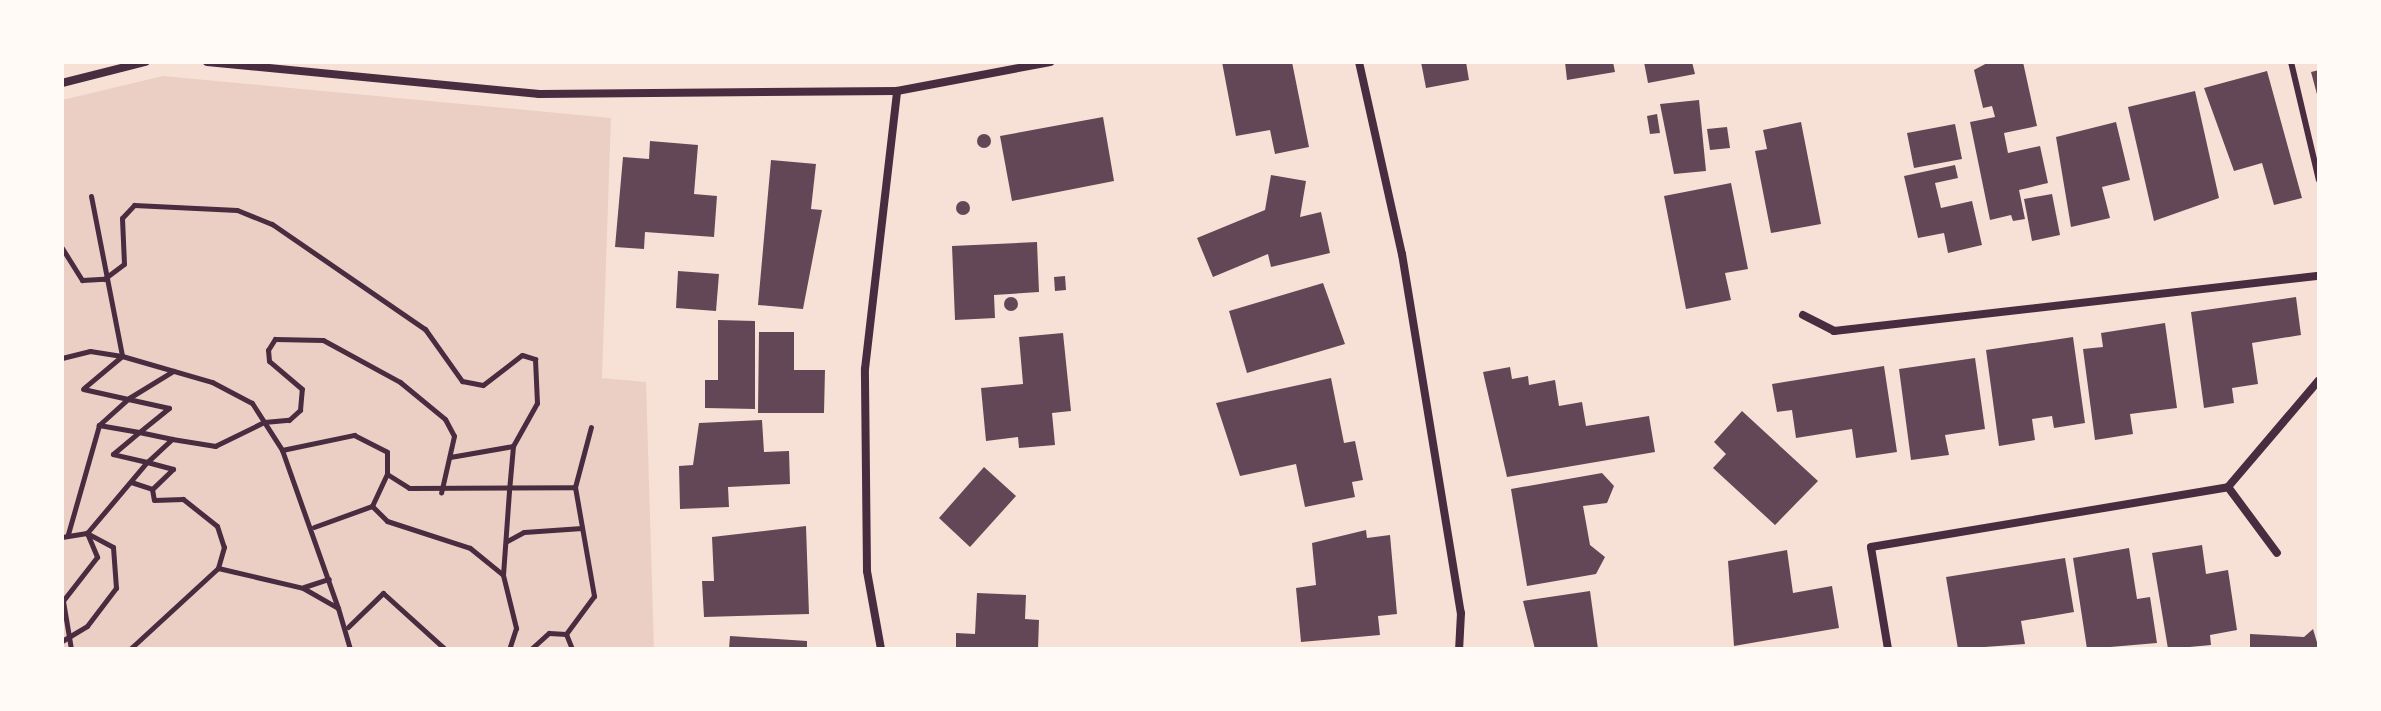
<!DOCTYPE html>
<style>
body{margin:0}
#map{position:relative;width:2381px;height:711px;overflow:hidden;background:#f7e1d7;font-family:Roboto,sans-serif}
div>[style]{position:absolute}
.green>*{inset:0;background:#ebcfc5}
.building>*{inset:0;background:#644757}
.round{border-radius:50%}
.path>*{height:5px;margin:-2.5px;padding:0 2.5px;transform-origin:2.5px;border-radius:2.5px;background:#4a2c40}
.service>*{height:6px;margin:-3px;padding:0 3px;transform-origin:3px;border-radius:3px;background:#4a2c40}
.minor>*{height:8px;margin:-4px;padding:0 4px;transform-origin:4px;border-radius:4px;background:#4a2c40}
span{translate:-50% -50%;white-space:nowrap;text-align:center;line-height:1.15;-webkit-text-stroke:6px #fffaf5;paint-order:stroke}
.frame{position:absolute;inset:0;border:64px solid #fffaf5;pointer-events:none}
</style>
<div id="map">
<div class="green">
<i style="clip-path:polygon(163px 76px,611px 118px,602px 378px,646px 382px,654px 649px,62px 649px,62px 100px)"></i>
</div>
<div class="building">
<i style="clip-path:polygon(1222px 62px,1292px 62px,1309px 147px,1275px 154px,1270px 130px,1236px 136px)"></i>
<i style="clip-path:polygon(1421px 62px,1466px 62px,1469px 80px,1426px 88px)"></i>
<i style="clip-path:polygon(1565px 62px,1613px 62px,1615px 72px,1567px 80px)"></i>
<i style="clip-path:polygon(1644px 62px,1692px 62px,1695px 74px,1648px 83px)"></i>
<i style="clip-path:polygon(1989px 62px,2023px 62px,2037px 126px,2004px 133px,2008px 153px,2040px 146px,2048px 183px,2019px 190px,2025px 219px,2013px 221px,2011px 215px,1990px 220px,1970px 122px,1995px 117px,1992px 106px,1983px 108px,1974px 70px)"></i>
<i style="clip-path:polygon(2319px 70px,2319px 98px,2318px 98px,2311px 72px)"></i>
<i style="clip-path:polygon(2267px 71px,2302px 198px,2274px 205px,2262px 163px,2234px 171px,2204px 88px)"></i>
<i style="clip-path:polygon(2195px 91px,2219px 198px,2154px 221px,2128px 107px)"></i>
<i style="clip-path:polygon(1699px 100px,1706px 171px,1674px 174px,1660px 104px)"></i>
<i style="clip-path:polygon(1657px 114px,1660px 133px,1650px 134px,1647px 116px)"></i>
<i style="clip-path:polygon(1103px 117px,1114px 181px,1012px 201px,1000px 136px)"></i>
<i style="clip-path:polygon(1801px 122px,1821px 224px,1771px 233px,1755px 151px,1767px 149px,1763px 130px)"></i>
<i style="clip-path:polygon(2116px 122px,2130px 180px,2102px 187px,2110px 218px,2071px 227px,2056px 137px)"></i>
<i style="clip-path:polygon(1955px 124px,1962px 159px,1914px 168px,1907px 133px)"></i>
<i style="clip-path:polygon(1727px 127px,1730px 148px,1710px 150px,1707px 129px)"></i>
<i class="round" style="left:977px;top:134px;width:14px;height:14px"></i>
<i style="clip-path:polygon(650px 141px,698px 145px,694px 194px,717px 196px,714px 237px,645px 232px,644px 249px,615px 247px,623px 157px,649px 159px)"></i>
<i style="clip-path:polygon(771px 160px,816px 164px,811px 209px,822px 210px,803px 309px,758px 305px)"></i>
<i style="clip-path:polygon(1955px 165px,1958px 178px,1935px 183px,1941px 208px,1972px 201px,1982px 245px,1948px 253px,1944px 233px,1918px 238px,1904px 176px)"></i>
<i style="clip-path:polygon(1271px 175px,1306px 181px,1300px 217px,1321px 212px,1330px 253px,1271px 267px,1268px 254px,1213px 277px,1197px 238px,1265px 210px)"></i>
<i style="clip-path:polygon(1731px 183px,1748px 269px,1725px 273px,1731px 300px,1686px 309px,1664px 196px)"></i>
<i style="clip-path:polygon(2052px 194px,2060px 235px,2032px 241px,2024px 199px)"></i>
<i class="round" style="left:956px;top:201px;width:14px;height:14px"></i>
<i style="clip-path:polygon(1037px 242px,1039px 292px,994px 295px,995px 318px,955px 320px,952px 246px)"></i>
<i style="clip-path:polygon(678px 271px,719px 274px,716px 311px,676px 308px)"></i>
<i style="clip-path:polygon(1065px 276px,1066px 290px,1055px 291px,1054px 277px)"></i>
<i style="clip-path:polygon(1323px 283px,1345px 344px,1247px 373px,1229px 311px)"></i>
<i class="round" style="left:1004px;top:297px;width:14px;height:14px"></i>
<i style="clip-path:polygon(2296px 297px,2301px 335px,2252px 343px,2258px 384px,2232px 388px,2234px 403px,2204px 408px,2191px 312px)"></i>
<i style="clip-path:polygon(718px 320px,755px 321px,755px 409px,705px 408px,705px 380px,718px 380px)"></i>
<i style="clip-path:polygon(2165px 323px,2177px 408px,2130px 414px,2133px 434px,2095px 440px,2083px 349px,2103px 347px,2101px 333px)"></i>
<i style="clip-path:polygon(759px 332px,794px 332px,794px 370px,825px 370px,824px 413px,758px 413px)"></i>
<i style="clip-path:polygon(1063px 333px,1071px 411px,1052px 413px,1055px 445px,1019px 448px,1018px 437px,986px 441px,981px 388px,1023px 384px,1019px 337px)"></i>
<i style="clip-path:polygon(2073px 337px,2085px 423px,2054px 428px,2052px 416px,2032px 419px,2035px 440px,1999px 446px,1986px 350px)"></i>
<i style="clip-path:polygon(1975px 358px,1985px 429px,1945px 435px,1949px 455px,1911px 460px,1899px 369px)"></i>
<i style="clip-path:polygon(1884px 366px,1897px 452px,1856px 458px,1852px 429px,1796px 438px,1792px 410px,1777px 412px,1772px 384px)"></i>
<i style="clip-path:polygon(1510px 367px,1512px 379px,1528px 376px,1529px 385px,1555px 380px,1559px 406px,1582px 402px,1586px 426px,1649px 416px,1655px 452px,1507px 477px,1483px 372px)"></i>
<i style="clip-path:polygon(1331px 378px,1344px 443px,1355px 441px,1363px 480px,1352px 482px,1355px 497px,1305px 507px,1296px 464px,1240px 476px,1216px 403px)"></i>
<i style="clip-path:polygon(1742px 411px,1818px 481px,1775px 525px,1713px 468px,1726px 454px,1714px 442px)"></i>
<i style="clip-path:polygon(762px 420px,764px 452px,789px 451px,790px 484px,728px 487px,729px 507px,680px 509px,679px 466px,693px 465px,699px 423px)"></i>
<i style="clip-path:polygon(984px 467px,1016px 496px,970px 547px,939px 518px)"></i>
<i style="clip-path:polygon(1602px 473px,1614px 486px,1607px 503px,1583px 506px,1590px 545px,1605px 557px,1596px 574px,1527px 586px,1511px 489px)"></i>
<i style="clip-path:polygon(806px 526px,809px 614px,704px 617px,702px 581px,714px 581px,712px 537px)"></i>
<i style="clip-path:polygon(1366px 530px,1367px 538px,1390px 535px,1397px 614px,1378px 616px,1380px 635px,1301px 642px,1296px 588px,1316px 585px,1312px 543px)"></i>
<i style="clip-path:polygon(2202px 545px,2206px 574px,2228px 570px,2237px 630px,2210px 635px,2211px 645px,2168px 649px,2152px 553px)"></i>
<i style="clip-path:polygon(2129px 548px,2137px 599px,2150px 597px,2157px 643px,2087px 649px,2073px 558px)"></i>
<i style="clip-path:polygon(1787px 550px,1793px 593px,1832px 586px,1839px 628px,1734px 646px,1728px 561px)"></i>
<i style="clip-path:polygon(2065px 558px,2074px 612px,2021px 621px,2025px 644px,1958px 649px,1946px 577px)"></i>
<i style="clip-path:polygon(1590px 591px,1598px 649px,1535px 649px,1523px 601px)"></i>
<i style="clip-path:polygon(977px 593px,1026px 595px,1025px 619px,1039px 620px,1038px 649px,956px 649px,956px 633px,975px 634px)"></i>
<i style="clip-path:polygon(2313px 629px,2319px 649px,2250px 649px,2250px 634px,2304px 637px)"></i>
<i style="clip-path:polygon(730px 636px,807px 641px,807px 649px,729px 649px)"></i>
</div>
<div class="path">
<i style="left:91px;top:196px;width:163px;rotate:79deg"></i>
<i style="left:122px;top:356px;width:94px;rotate:16.1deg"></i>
<i style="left:212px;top:382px;width:45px;rotate:27.7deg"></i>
<i style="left:252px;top:403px;width:56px;rotate:57.4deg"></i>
<i style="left:282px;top:450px;width:168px;rotate:70.5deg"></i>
<i style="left:62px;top:248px;width:38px;rotate:58deg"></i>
<i style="left:82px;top:280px;width:22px;rotate:-3deg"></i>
<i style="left:104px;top:279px;width:25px;rotate:-37deg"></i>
<i style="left:124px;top:264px;width:46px;rotate:-92.5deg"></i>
<i style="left:122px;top:218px;width:18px;rotate:-47deg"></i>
<i style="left:134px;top:205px;width:103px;rotate:2.8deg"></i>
<i style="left:237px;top:210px;width:38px;rotate:22deg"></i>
<i style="left:272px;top:224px;width:186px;rotate:34.5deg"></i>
<i style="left:425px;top:329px;width:64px;rotate:54.6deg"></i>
<i style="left:462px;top:381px;width:21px;rotate:11deg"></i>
<i style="left:483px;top:385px;width:49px;rotate:-37.6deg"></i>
<i style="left:522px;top:355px;width:14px;rotate:17deg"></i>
<i style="left:535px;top:359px;width:44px;rotate:87.4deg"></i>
<i style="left:537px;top:403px;width:49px;rotate:119.2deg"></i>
<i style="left:513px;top:446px;width:45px;rotate:95.1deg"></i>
<i style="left:509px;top:491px;width:84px;rotate:94.1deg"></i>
<i style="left:503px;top:575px;width:55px;rotate:76.2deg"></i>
<i style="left:516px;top:628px;width:22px;rotate:108deg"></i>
<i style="left:62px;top:358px;width:29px;rotate:-14deg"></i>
<i style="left:90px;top:351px;width:32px;rotate:9deg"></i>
<i style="left:122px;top:356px;width:50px;rotate:139.9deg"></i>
<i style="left:129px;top:398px;width:52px;rotate:-31.5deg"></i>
<i style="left:128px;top:399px;width:42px;rotate:12.4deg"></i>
<i style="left:169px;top:408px;width:38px;rotate:141deg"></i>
<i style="left:139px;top:432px;width:34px;rotate:12deg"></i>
<i style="left:172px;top:439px;width:34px;rotate:137deg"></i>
<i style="left:147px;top:462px;width:27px;rotate:15deg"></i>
<i style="left:173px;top:469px;width:29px;rotate:136deg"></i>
<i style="left:172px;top:439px;width:44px;rotate:9.2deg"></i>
<i style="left:215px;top:446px;width:55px;rotate:-26.1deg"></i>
<i style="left:264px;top:422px;width:25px;rotate:-5deg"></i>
<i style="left:289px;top:420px;width:15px;rotate:-42deg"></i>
<i style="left:300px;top:410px;width:21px;rotate:-85deg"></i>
<i style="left:302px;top:389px;width:43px;rotate:-139.7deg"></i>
<i style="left:269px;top:361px;width:11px;rotate:-95deg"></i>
<i style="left:268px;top:350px;width:13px;rotate:-58deg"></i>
<i style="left:275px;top:339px;width:48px;rotate:1.2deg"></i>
<i style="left:323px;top:340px;width:88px;rotate:28.6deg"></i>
<i style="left:400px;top:382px;width:58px;rotate:39.4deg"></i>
<i style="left:445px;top:419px;width:19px;rotate:62deg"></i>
<i style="left:454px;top:436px;width:58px;rotate:102.8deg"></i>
<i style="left:282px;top:450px;width:74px;rotate:-11.8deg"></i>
<i style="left:354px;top:435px;width:37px;rotate:27deg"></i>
<i style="left:387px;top:452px;width:22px;rotate:90deg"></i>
<i style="left:387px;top:474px;width:26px;rotate:32deg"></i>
<i style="left:409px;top:488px;width:166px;rotate:-0.3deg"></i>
<i style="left:575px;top:487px;width:111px;rotate:80.1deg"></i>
<i style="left:594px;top:596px;width:47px;rotate:126.4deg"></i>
<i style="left:566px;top:634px;width:16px;rotate:68deg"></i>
<i style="left:450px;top:457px;width:64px;rotate:-9.9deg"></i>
<i style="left:131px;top:482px;width:22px;rotate:18deg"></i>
<i style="left:575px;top:487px;width:62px;rotate:-75.1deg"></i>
<i style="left:152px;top:489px;width:11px;rotate:80deg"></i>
<i style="left:154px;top:500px;width:29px;rotate:-2deg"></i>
<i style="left:183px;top:499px;width:43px;rotate:38.5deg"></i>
<i style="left:217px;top:526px;width:22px;rotate:72deg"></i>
<i style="left:224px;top:547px;width:22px;rotate:106deg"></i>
<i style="left:218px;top:568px;width:87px;rotate:13.2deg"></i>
<i style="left:303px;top:588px;width:40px;rotate:29.7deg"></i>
<i style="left:338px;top:608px;width:43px;rotate:73.7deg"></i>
<i style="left:372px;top:506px;width:35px;rotate:-65deg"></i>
<i style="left:314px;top:527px;width:62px;rotate:-19.9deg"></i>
<i style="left:372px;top:506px;width:21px;rotate:45deg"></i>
<i style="left:387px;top:521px;width:87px;rotate:18deg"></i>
<i style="left:470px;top:548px;width:41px;rotate:39.1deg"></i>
<i style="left:68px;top:534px;width:113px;rotate:-74.1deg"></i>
<i style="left:62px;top:537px;width:25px;rotate:-9deg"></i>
<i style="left:87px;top:533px;width:26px;rotate:67deg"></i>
<i style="left:97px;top:557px;width:57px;rotate:127.9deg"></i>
<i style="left:507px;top:541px;width:19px;rotate:-28deg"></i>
<i style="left:524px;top:532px;width:58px;rotate:-3.9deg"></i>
<i style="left:304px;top:587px;width:26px;rotate:-18deg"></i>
<i style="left:63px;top:601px;width:49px;rotate:80.5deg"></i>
<i style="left:348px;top:627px;width:49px;rotate:-44.2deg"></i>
<i style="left:383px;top:593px;width:84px;rotate:42.1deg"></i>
<i style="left:62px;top:641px;width:29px;rotate:-31deg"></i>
<i style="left:87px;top:626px;width:48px;rotate:-52.7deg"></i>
<i style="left:116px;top:588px;width:41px;rotate:-94.2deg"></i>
<i style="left:113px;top:547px;width:30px;rotate:-152deg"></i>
<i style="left:87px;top:533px;width:93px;rotate:-49.8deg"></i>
<i style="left:147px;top:462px;width:35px;rotate:-167deg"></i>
<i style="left:113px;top:454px;width:34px;rotate:-40deg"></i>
<i style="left:139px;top:432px;width:41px;rotate:-170.1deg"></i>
<i style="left:99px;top:425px;width:39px;rotate:-42deg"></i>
<i style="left:128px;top:399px;width:46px;rotate:-167.5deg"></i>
<i style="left:130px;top:649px;width:120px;rotate:-42.6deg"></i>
<i style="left:531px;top:649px;width:24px;rotate:-42deg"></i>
<i style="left:549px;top:633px;width:17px;rotate:3deg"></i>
</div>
<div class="service">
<i style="left:2291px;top:62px;width:121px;rotate:76.7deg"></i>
</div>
<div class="minor">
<i style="left:207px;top:62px;width:334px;rotate:5.5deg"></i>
<i style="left:539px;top:94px;width:358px;rotate:-0.5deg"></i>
<i style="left:897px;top:91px;width:156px;rotate:-10.7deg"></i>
<i style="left:1359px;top:62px;width:197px;rotate:77.4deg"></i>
<i style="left:1402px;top:254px;width:364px;rotate:80.7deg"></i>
<i style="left:1461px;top:613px;width:36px;rotate:93deg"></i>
<i style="left:62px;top:83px;width:86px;rotate:-14.2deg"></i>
<i style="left:1803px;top:315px;width:35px;rotate:27deg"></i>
<i style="left:1834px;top:331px;width:488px;rotate:-6.5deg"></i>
<i style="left:2228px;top:487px;width:82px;rotate:53.4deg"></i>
<i style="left:881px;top:649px;width:79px;rotate:-100.2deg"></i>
<i style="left:867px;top:571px;width:202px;rotate:-90.6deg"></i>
<i style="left:865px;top:369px;width:280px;rotate:-83.4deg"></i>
<i style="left:1888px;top:649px;width:103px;rotate:-99.5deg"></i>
<i style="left:1871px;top:547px;width:362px;rotate:-9.5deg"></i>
<i style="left:2228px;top:487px;width:140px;rotate:-49.6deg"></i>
</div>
<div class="frame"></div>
</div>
